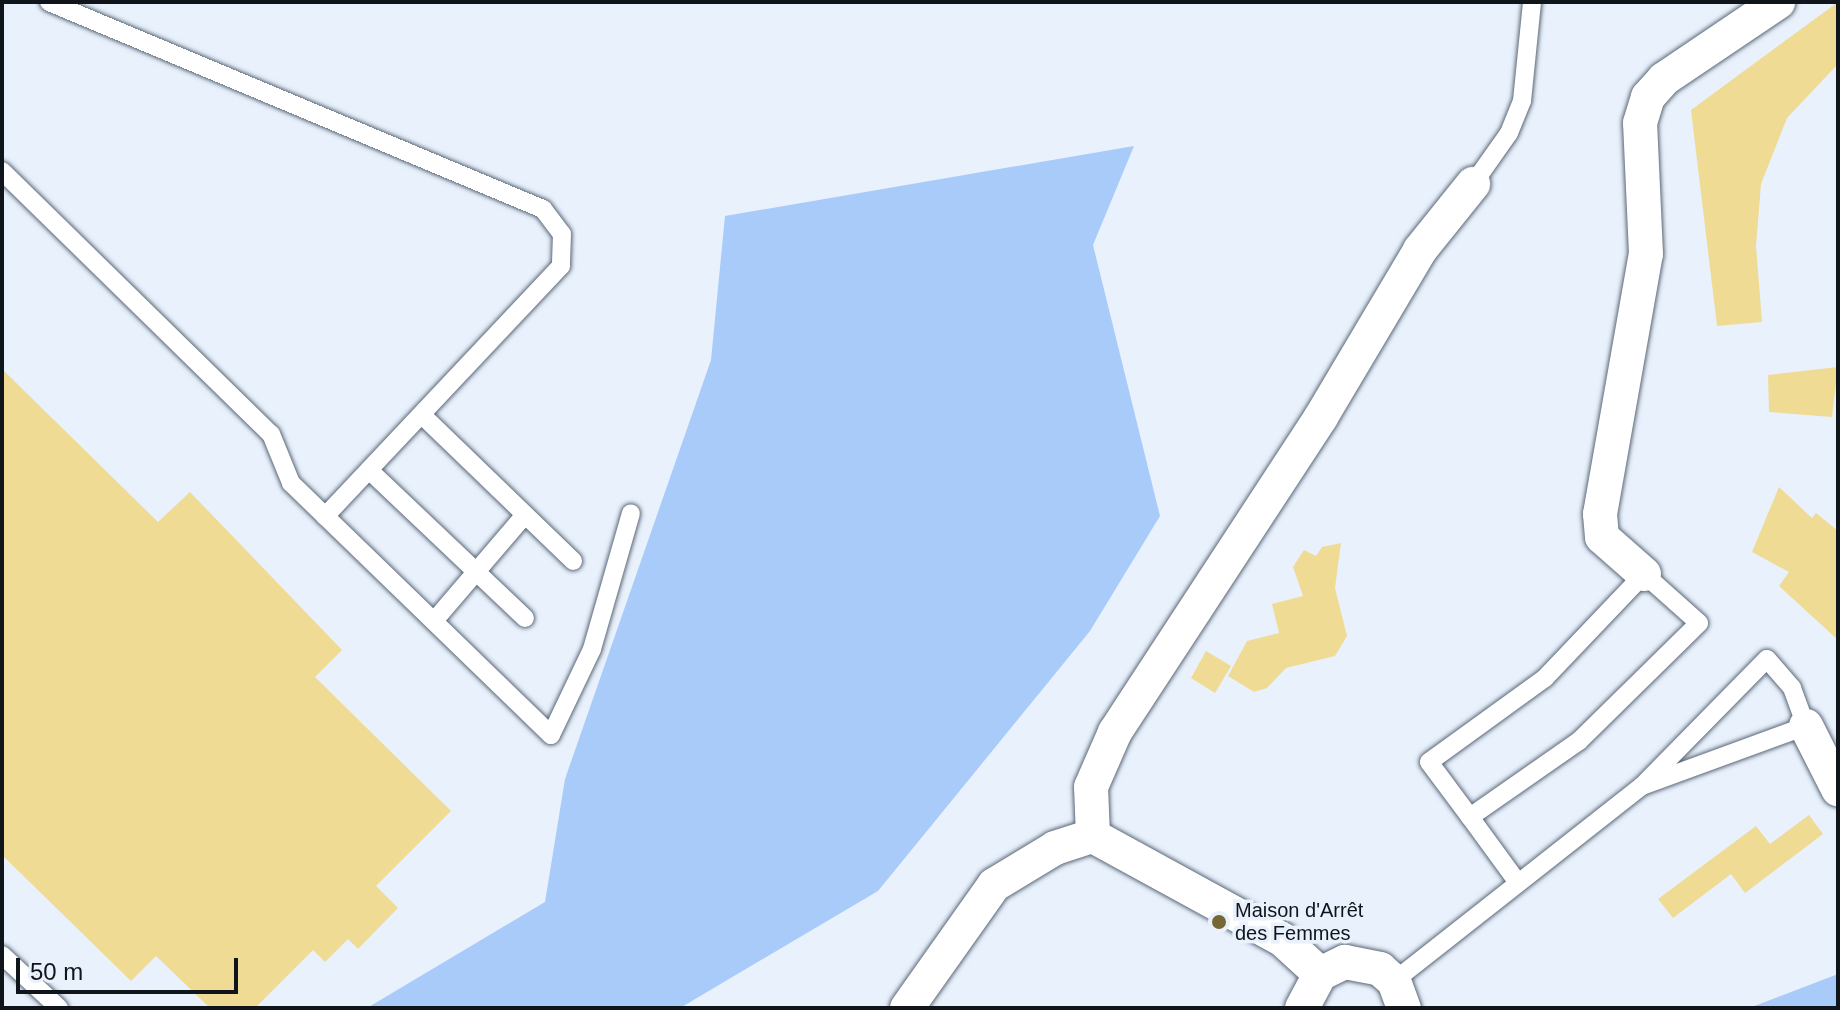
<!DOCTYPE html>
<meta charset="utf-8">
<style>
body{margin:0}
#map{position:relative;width:1840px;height:1010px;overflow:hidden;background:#e8f1fc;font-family:Arial,sans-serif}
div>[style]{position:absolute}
.green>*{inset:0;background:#a9cbf9}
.building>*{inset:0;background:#f0db95}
.roads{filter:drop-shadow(0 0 2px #5b6777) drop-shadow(0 0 2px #5b6777)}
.lane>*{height:18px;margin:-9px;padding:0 9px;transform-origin:9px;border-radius:9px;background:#fff}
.street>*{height:34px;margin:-17px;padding:0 17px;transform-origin:17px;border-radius:17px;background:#fff}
.dots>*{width:22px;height:22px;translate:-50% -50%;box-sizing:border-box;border:4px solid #e8f1fc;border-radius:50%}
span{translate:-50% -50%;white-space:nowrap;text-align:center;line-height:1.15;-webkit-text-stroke:7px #e8f1fc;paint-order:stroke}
.poi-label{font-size:20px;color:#10151b}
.left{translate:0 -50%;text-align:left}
.frame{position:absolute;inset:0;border:4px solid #10151b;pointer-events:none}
.scale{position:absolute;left:16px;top:958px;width:222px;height:36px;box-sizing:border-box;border:4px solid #10151b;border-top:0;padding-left:10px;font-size:24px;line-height:28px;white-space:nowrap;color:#10151b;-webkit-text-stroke:6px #e8f1fc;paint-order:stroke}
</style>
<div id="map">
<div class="green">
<i style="clip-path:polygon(1134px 146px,1093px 245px,1160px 516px,1090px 631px,878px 891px,680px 1008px,367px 1008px,545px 902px,565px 779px,711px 360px,725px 216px)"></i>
<i style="clip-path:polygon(1838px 974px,1838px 1008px,1749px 1008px)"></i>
</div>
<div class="building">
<i style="clip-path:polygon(1838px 2px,1838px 64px,1787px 118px,1761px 184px,1756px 246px,1762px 322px,1717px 326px,1691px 110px)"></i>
<i style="clip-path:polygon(1838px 367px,1832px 417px,1769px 412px,1768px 375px)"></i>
<i style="clip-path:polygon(2px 369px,158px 522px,190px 492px,342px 650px,315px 677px,451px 811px,376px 886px,398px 908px,358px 949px,348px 939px,325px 962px,313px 950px,255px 1008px,210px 1008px,156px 956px,131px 981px,2px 855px)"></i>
<i style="clip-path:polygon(1779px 487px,1812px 518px,1816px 513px,1838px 531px,1838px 640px,1779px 586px,1789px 572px,1752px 552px)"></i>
<i style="clip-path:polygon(1341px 543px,1335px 588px,1347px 636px,1335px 656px,1286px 668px,1267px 688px,1254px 692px,1228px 676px,1247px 641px,1279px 633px,1272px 604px,1303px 596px,1293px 567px,1304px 550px,1316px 556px,1322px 547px)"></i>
<i style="clip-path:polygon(1206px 651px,1231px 666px,1215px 693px,1191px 678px)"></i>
<i style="clip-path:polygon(1809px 815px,1823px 834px,1745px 893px,1731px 874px,1673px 918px,1658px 899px,1756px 826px,1770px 844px)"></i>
</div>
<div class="roads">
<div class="lane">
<i style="left:49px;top:2px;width:536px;rotate:22.74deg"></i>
<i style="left:543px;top:209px;width:31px;rotate:53deg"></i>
<i style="left:562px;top:234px;width:32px;rotate:92deg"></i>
<i style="left:561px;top:266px;width:344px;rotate:133.3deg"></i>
<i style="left:2px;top:171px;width:376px;rotate:44.4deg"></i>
<i style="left:271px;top:434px;width:53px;rotate:67.8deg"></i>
<i style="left:291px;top:483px;width:362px;rotate:44.1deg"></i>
<i style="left:551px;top:735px;width:95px;rotate:-64.5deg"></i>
<i style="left:592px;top:649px;width:141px;rotate:-74deg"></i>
<i style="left:1473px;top:184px;width:62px;rotate:-54.8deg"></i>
<i style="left:1509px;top:133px;width:35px;rotate:-68deg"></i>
<i style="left:1522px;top:101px;width:100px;rotate:-84.2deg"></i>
<i style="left:422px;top:415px;width:210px;rotate:44deg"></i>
<i style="left:369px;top:470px;width:215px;rotate:43.5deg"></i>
<i style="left:434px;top:621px;width:138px;rotate:-49.4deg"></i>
<i style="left:1767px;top:659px;width:38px;rotate:49deg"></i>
<i style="left:1792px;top:688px;width:40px;rotate:69.8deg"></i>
<i style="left:1806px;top:726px;width:175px;rotate:159.9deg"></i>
<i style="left:1642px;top:786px;width:178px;rotate:-45.5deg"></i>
<i style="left:1470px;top:817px;width:133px;rotate:-34.9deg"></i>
<i style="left:1579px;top:741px;width:168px;rotate:-44.5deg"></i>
<i style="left:1699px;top:623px;width:74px;rotate:-138.3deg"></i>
<i style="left:1644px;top:574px;width:144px;rotate:133.6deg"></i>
<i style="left:1545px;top:678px;width:143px;rotate:144.1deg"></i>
<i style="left:1429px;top:762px;width:69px;rotate:53.3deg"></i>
<i style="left:1470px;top:817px;width:78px;rotate:53.9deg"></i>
<i style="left:2px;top:955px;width:78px;rotate:42.9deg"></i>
<i style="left:1394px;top:981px;width:315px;rotate:-38.2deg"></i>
</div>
<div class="street">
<i style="left:1644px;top:574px;width:56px;rotate:-138.6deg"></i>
<i style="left:1602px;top:537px;width:23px;rotate:-95deg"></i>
<i style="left:1600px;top:514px;width:264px;rotate:-80deg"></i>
<i style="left:1646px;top:254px;width:131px;rotate:-92.6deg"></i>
<i style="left:1640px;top:123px;width:27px;rotate:-73deg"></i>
<i style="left:1648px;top:97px;width:24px;rotate:-48deg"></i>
<i style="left:1664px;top:79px;width:138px;rotate:-34deg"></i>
<i style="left:1806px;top:726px;width:71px;rotate:63.1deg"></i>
<i style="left:1093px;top:836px;width:49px;rotate:-92.3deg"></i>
<i style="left:1091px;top:787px;width:60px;rotate:-66.4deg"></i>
<i style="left:1115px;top:732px;width:376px;rotate:-56.8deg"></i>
<i style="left:1321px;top:417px;width:194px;rotate:-59.3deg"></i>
<i style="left:1420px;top:250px;width:85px;rotate:-51.2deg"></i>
<i style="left:1093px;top:836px;width:217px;rotate:28.7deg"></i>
<i style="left:1283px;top:940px;width:50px;rotate:42.6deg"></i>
<i style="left:907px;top:1008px;width:151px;rotate:-54.7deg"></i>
<i style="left:994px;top:885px;width:71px;rotate:-31.2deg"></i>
<i style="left:1055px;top:848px;width:40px;rotate:-18deg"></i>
<i style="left:1302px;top:1008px;width:38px;rotate:-62deg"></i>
<i style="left:1320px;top:974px;width:28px;rotate:-26deg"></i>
<i style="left:1345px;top:962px;width:36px;rotate:11deg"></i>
<i style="left:1380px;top:969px;width:18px;rotate:41deg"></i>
<i style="left:1394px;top:981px;width:29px;rotate:70deg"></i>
</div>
</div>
<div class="dots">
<i style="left:1219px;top:922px;background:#766734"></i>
</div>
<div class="poi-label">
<span class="left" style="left:1235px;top:922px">Maison d'Arrêt<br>des Femmes</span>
</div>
<div class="frame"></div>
<div class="scale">50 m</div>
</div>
